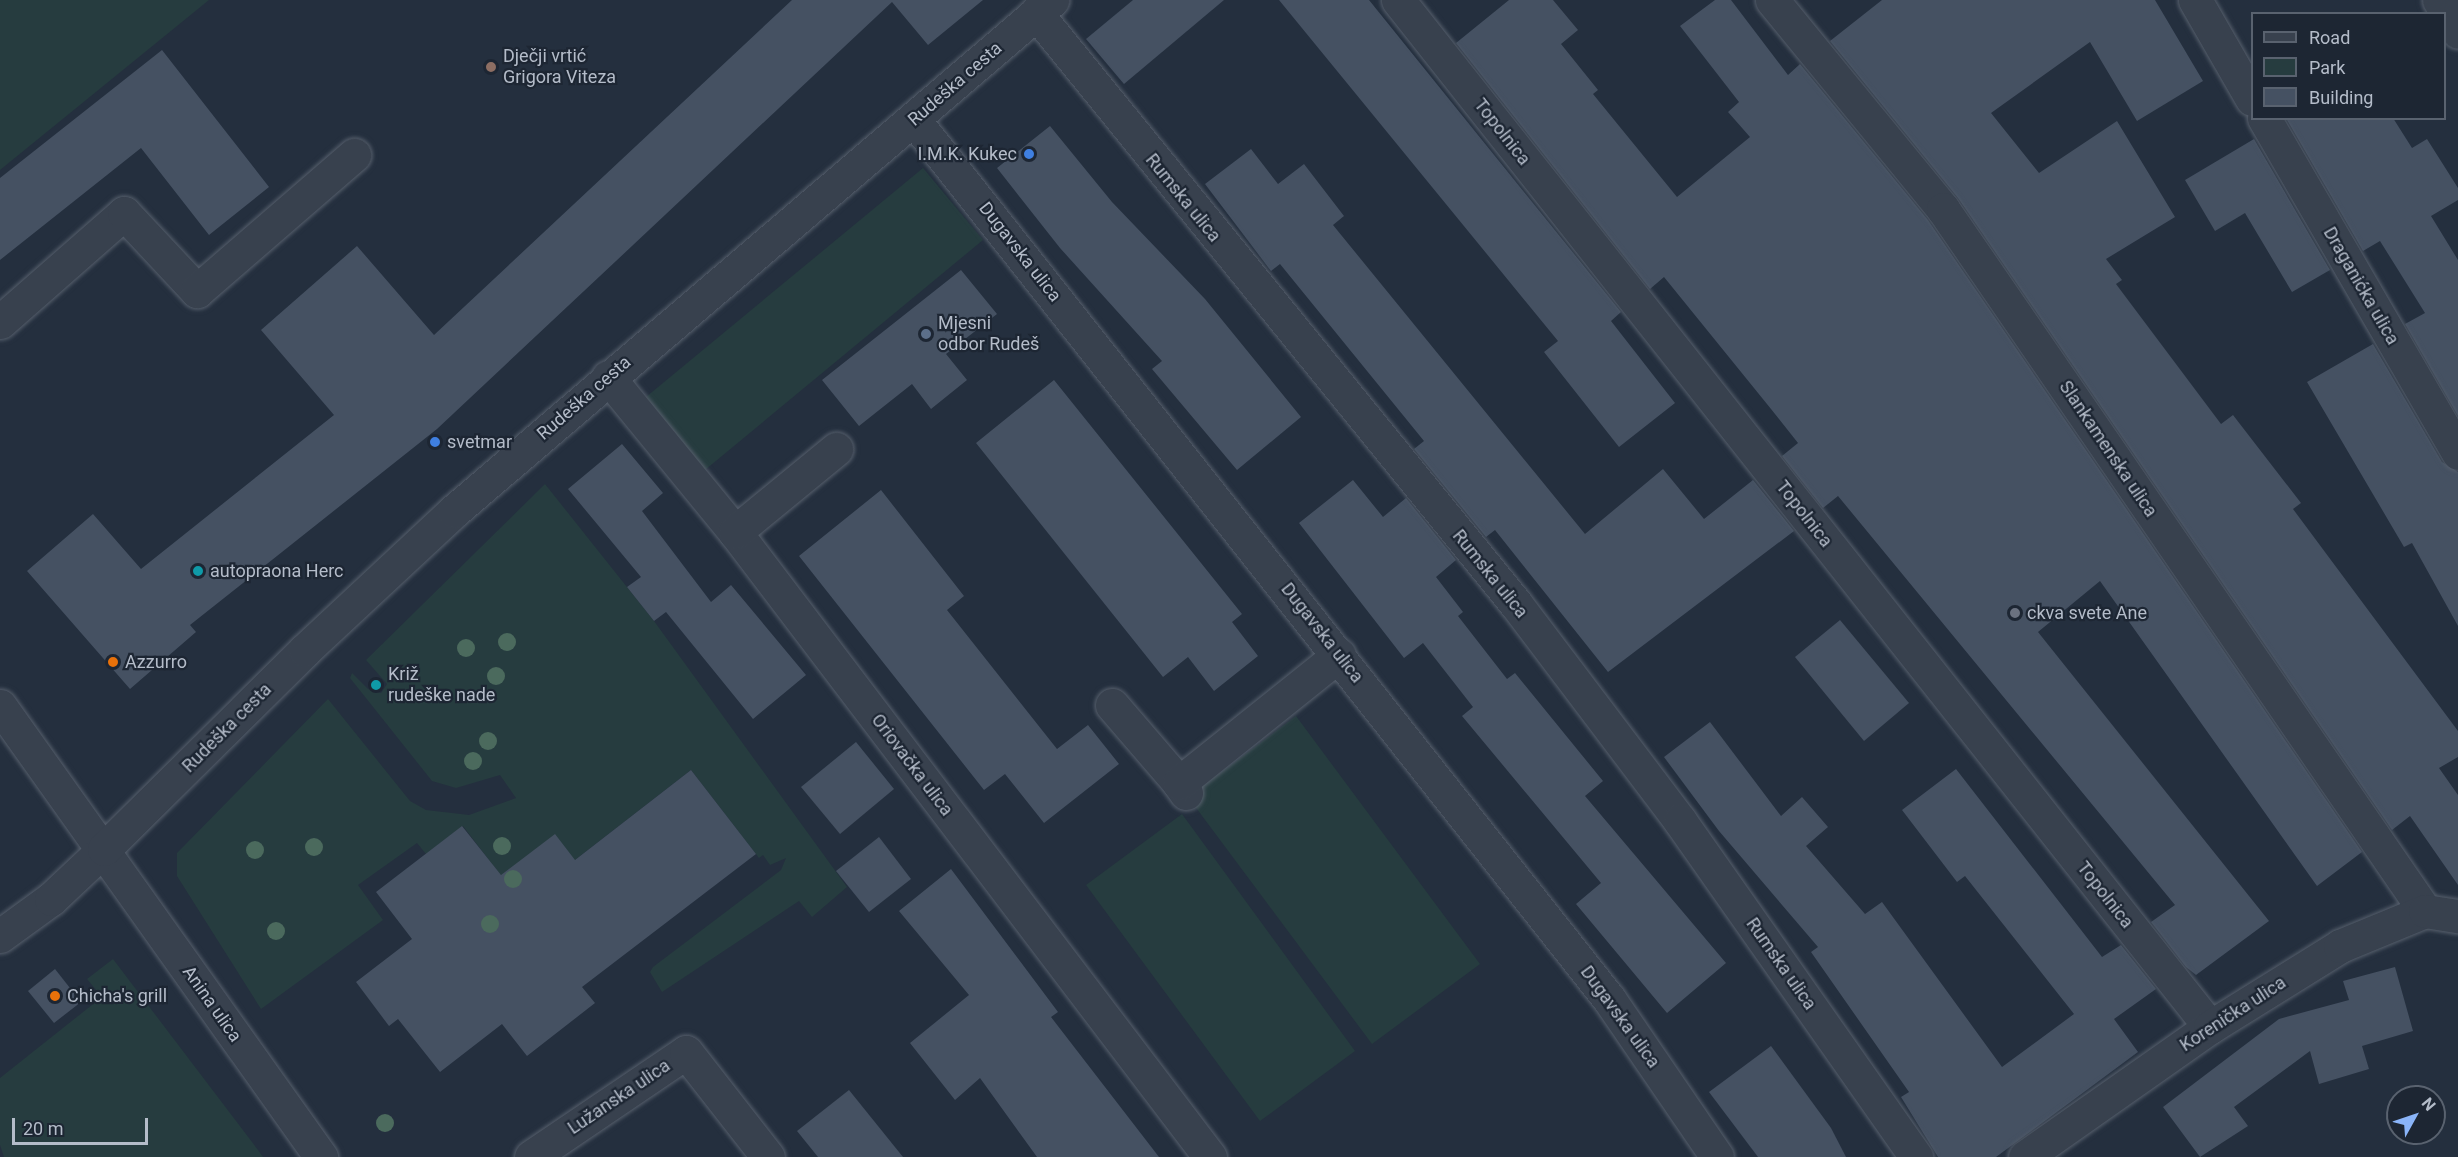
<!DOCTYPE html>
<meta charset="utf-8">
<style>
body{margin:0}
#map{position:relative;width:2458px;height:1157px;overflow:hidden;background:#242f3e;font-family:Roboto,sans-serif}
div>[style]{position:absolute}
.green>*{inset:0;background:#263c3f}
.building>*{inset:0;background:#455162}
.roads{filter:drop-shadow(0 0 2px #565f6c) drop-shadow(0 0 2px #565f6c)}
.minor>*{height:33px;margin:-16.5px;padding:0 16.5px;transform-origin:16.5px;border-radius:16.5px;background:#38414e}
.trees>*{width:18px;height:18px;margin:-9px;border-radius:50%;background:#4b6a5d}
.dots>*{width:16px;height:16px;translate:-50% -50%;box-sizing:border-box;border:3px solid #1d2633;border-radius:50%}
span{translate:-50% -50%;white-space:nowrap;text-align:center;line-height:1.15;-webkit-text-stroke:4.5px #1d2633;paint-order:stroke}
.poi-label{font-size:18px;color:#b4bcc9}
.left{translate:0 -50%;text-align:left}
.right{translate:-100% -50%;text-align:right}
.street-label{font-size:18px;color:#b4bcc9}
.legend{position:absolute;left:2251px;top:12px;width:195px;height:108px;box-sizing:border-box;background:#1d2633;border:2px solid #59626f;margin:0;padding:8px 10px;list-style:none;font-size:18px;color:#b4bcc9}
.legend li{display:flex;align-items:center;gap:12px;height:30px}
.legend b{width:30px;border:2px solid #59626f}
.north{position:absolute;left:2386px;top:1085px;width:60px;height:60px;box-sizing:border-box;background:#1d2633;border:2px solid #59626f;border-radius:50%;rotate:50deg;font-size:16px;font-weight:700;line-height:24px;text-align:center;color:#b4bcc9}
.north::after{content:'';display:block;margin:auto;width:21px;height:27px;background:#8ab4f8;clip-path:polygon(50% 0,100% 100%,50% 72%,0 100%)}
.scale{position:absolute;left:12px;top:1118px;width:136px;height:27px;box-sizing:border-box;border:3px solid #b4bcc9;border-top:0;padding-left:8px;font-size:18px;line-height:21px;white-space:nowrap;color:#b4bcc9;-webkit-text-stroke:4px #1d2633;paint-order:stroke}
</style>
<div id="map">
<div class="green">
<i style="clip-path:polygon(0 0,209px 0,0 170px)"></i>
<i style="clip-path:polygon(923px 168px,983px 240px,705px 470px,646px 397px)"></i>
<i style="clip-path:polygon(545px 484px,654px 621px,847px 887px,812px 917px,799px 901px,662px 992px,650px 972px,653px 967px,781px 870px,786px 858px,770px 865px,763px 855px,759px 858px,691px 770px,575px 860px,515px 894px,463px 826px,426px 854px,417px 843px,358px 885px,383px 920px,261px 1009px,177px 876px,177px 853px,328px 699px,410px 801px,426px 810px,469px 815px,516px 798px,500px 775px,456px 788px,432px 781px,350px 678px,352px 673px,368px 689px,381px 693px,387px 684px,366px 660px)"></i>
<i style="clip-path:polygon(1296px 716px,1480px 964px,1372px 1044px,1188px 797px)"></i>
<i style="clip-path:polygon(1182px 814px,1355px 1051px,1260px 1121px,1086px 885px)"></i>
<i style="clip-path:polygon(113px 959px,258px 1150px,263px 1157px,4px 1157px,0 1145px,0 1078px,102px 997px,87px 979px)"></i>
</div>
<div class="building">
<i style="clip-path:polygon(792px 0,983px 0,928px 45px,892px 2px,437px 429px,190px 625px,196px 632px,130px 689px,27px 571px,93px 514px,141px 569px,334px 415px,261px 330px,357px 246px,434px 335px)"></i>
<i style="clip-path:polygon(1133px 0,1224px 0,1124px 84px,1086px 39px)"></i>
<i style="clip-path:polygon(1279px 0,1369px 0,1621px 312px,1611px 321px,1675px 403px,1619px 447px,1544px 352px,1558px 341px)"></i>
<i style="clip-path:polygon(1509px 0,1553px 0,1578px 30px,1561px 44px,1598px 90px,1593px 94px,1677px 197px,1750px 137px,1728px 112px,1739px 102px,1680px 26px,1715px 0,1731px 0,1788px 75px,1800px 64px,1928px 220px,2362px 852px,2317px 886px,2100px 581px,2038px 632px,2269px 921px,2196px 975px,2186px 967px,2151px 922px,2175px 905px,1838px 496px,1823px 508px,1782px 456px,1798px 443px,1771px 409px,1664px 277px,1650px 289px,1456px 43px)"></i>
<i style="clip-path:polygon(1882px 0,2155px 0,2203px 81px,2137px 121px,2090px 42px,1991px 113px,2039px 173px,2117px 121px,2175px 217px,2106px 259px,2122px 280px,2116px 284px,2221px 424px,2233px 415px,2301px 503px,2293px 509px,2458px 731px,2458px 757px,2439px 768px,2458px 795px,2458px 885px,2410px 816px,2392px 830px,1958px 198px,1830px 41px)"></i>
<i style="clip-path:polygon(162px 50px,269px 187px,209px 235px,141px 148px,0 260px,0 178px)"></i>
<i style="clip-path:polygon(2393px 118px,2412px 148px,2427px 139px,2458px 188px,2458px 200px,2431px 216px,2458px 260px,2458px 416px,2405px 324px,2425px 313px,2380px 241px,2363px 251px,2287px 120px)"></i>
<i style="clip-path:polygon(1050px 126px,1112px 202px,1205px 299px,1301px 417px,1237px 470px,1152px 369px,1162px 361px,1060px 248px,997px 168px)"></i>
<i style="clip-path:polygon(2254px 139px,2330px 270px,2292px 292px,2245px 213px,2215px 231px,2185px 180px)"></i>
<i style="clip-path:polygon(1251px 149px,1278px 184px,1304px 164px,1344px 216px,1333px 225px,1585px 534px,1663px 469px,1704px 519px,1753px 480px,1794px 531px,1608px 672px,1495px 530px,1486px 537px,1414px 449px,1424px 441px,1280px 264px,1271px 271px,1205px 184px)"></i>
<i style="clip-path:polygon(961px 270px,997px 314px,946px 354px,967px 380px,931px 409px,912px 384px,859px 426px,822px 380px)"></i>
<i style="clip-path:polygon(2373px 344px,2442px 462px,2458px 472px,2458px 626px,2412px 543px,2404px 547px,2307px 382px)"></i>
<i style="clip-path:polygon(1054px 380px,1242px 614px,1232px 622px,1258px 656px,1214px 691px,1188px 657px,1163px 677px,976px 443px)"></i>
<i style="clip-path:polygon(622px 444px,663px 493px,642px 511px,711px 602px,731px 585px,806px 675px,753px 719px,666px 612px,654px 621px,627px 587px,641px 577px,568px 489px)"></i>
<i style="clip-path:polygon(1353px 480px,1383px 517px,1406px 498px,1456px 560px,1436px 577px,1463px 612px,1458px 616px,1507px 679px,1515px 673px,1603px 781px,1585px 796px,1726px 963px,1667px 1013px,1576px 904px,1601px 883px,1462px 716px,1473px 707px,1423px 643px,1404px 658px,1299px 523px)"></i>
<i style="clip-path:polygon(881px 490px,964px 596px,947px 610px,1057px 749px,1088px 725px,1119px 764px,1044px 823px,1005px 774px,984px 790px,799px 556px)"></i>
<i style="clip-path:polygon(1840px 620px,1909px 703px,1864px 741px,1795px 657px)"></i>
<i style="clip-path:polygon(1710px 722px,1781px 816px,1802px 797px,1828px 827px,1806px 846px,1865px 914px,1882px 902px,2002px 1067px,2074px 1014px,1965px 876px,1957px 882px,1902px 810px,1956px 769px,2102px 957px,2121px 945px,2156px 989px,2114px 1019px,2138px 1052px,1996px 1157px,1938px 1157px,1901px 1097px,1909px 1092px,1811px 952px,1818px 947px,1719px 831px,1664px 757px)"></i>
<i style="clip-path:polygon(856px 742px,894px 789px,840px 834px,801px 787px)"></i>
<i style="clip-path:polygon(691px 770px,756px 854px,582px 987px,595px 1003px,527px 1056px,502px 1024px,440px 1072px,398px 1019px,389px 1026px,356px 982px,412px 939px,376px 892px,462px 826px,501px 875px,555px 834px,575px 860px)"></i>
<i style="clip-path:polygon(879px 837px,911px 879px,869px 912px,836px 871px)"></i>
<i style="clip-path:polygon(951px 869px,1058px 1012px,1051px 1017px,1159px 1157px,1037px 1157px,980px 1078px,955px 1100px,910px 1043px,969px 995px,899px 911px)"></i>
<i style="clip-path:polygon(2395px 967px,2413px 1031px,2362px 1046px,2369px 1069px,2319px 1084px,2310px 1051px,2234px 1107px,2248px 1126px,2200px 1157px,2163px 1107px,2279px 1019px,2349px 1000px,2343px 981px)"></i>
<i style="clip-path:polygon(55px 969px,81px 1002px,54px 1023px,28px 991px)"></i>
<i style="clip-path:polygon(1771px 1046px,1831px 1128px,1846px 1157px,1758px 1157px,1709px 1092px)"></i>
<i style="clip-path:polygon(849px 1090px,903px 1157px,818px 1157px,797px 1131px)"></i>
</div>
<div class="roads">
<div class="minor">
<i style="left:1398px;top:0;width:1309px;rotate:51.67deg"></i>
<i style="left:1772px;top:0;width:270px;rotate:50.7deg"></i>
<i style="left:1943px;top:209px;width:852px;rotate:55.53deg"></i>
<i style="left:2195px;top:0;width:114px;rotate:60.1deg"></i>
<i style="left:2439px;top:0;width:37px;rotate:59deg"></i>
<i style="left:1036px;top:13px;width:761px;rotate:50.92deg"></i>
<i style="left:1516px;top:604px;width:272px;rotate:52.9deg"></i>
<i style="left:1680px;top:821px;width:411px;rotate:54.9deg"></i>
<i style="left:2264px;top:118px;width:387px;rotate:59.9deg"></i>
<i style="left:914px;top:120px;width:1121px;rotate:51.67deg"></i>
<i style="left:1609px;top:999px;width:191px;rotate:55.6deg"></i>
<i style="left:0;top:322px;width:165px;rotate:-41.3deg"></i>
<i style="left:124px;top:213px;width:107px;rotate:46.9deg"></i>
<i style="left:197px;top:291px;width:208px;rotate:-40.9deg"></i>
<i style="left:608px;top:377px;width:200px;rotate:50.7deg"></i>
<i style="left:735px;top:532px;width:785px;rotate:52.77deg"></i>
<i style="left:735px;top:532px;width:131px;rotate:-39.4deg"></i>
<i style="left:1112px;top:705px;width:103px;rotate:49.3deg"></i>
<i style="left:0;top:706px;width:554px;rotate:54.56deg"></i>
<i style="left:1186px;top:793px;width:12px;rotate:-125deg"></i>
<i style="left:1179px;top:783px;width:205px;rotate:-38.7deg"></i>
<i style="left:0;top:936px;width:63px;rotate:-36deg"></i>
<i style="left:51px;top:899px;width:73px;rotate:-43.3deg"></i>
<i style="left:104px;top:849px;width:283px;rotate:-44.7deg"></i>
<i style="left:305px;top:650px;width:204px;rotate:-43deg"></i>
<i style="left:454px;top:511px;width:787px;rotate:-40.51deg"></i>
<i style="left:531px;top:1157px;width:187px;rotate:-34.1deg"></i>
<i style="left:686px;top:1052px;width:133px;rotate:52deg"></i>
<i style="left:2025px;top:1157px;width:226px;rotate:-35.1deg"></i>
<i style="left:2210px;top:1027px;width:153px;rotate:-31.9deg"></i>
<i style="left:2340px;top:946px;width:92px;rotate:-22.4deg"></i>
<i style="left:2425px;top:911px;width:33px;rotate:9deg"></i>
</div>
</div>
<div class="trees">
<i style="left:507px;top:642px"></i>
<i style="left:466px;top:648px"></i>
<i style="left:496px;top:676px"></i>
<i style="left:488px;top:741px"></i>
<i style="left:473px;top:761px"></i>
<i style="left:502px;top:846px"></i>
<i style="left:314px;top:847px"></i>
<i style="left:255px;top:850px"></i>
<i style="left:513px;top:879px"></i>
<i style="left:490px;top:924px"></i>
<i style="left:276px;top:931px"></i>
<i style="left:385px;top:1123px"></i>
</div>
<div class="dots">
<i style="left:491px;top:67px;background:#8d6e63"></i>
<i style="left:1029px;top:154px;background:#3f7fe0"></i>
<i style="left:926px;top:334px;background:#5c6f8a"></i>
<i style="left:435px;top:442px;background:#3f7fe0"></i>
<i style="left:198px;top:571px;background:#0f9aa8"></i>
<i style="left:2015px;top:613px;background:#6b7280"></i>
<i style="left:113px;top:662px;background:#e8710a"></i>
<i style="left:376px;top:685px;background:#0f9aa8"></i>
<i style="left:55px;top:996px;background:#e8710a"></i>
</div>
<div class="poi-label">
<span class="left" style="left:503px;top:67px">Dječji vrtić<br>Grigora Viteza</span>
<span class="right" style="left:1017px;top:154px">I.M.K. Kukec</span>
<span class="left" style="left:938px;top:334px">Mjesni<br>odbor Rudeš</span>
<span class="left" style="left:447px;top:442px">svetmar</span>
<span class="left" style="left:210px;top:571px">autopraona Herc</span>
<span class="left" style="left:2027px;top:613px">ckva svete Ane</span>
<span class="left" style="left:125px;top:662px">Azzurro</span>
<span class="left" style="left:388px;top:685px">Križ<br>rudeške nade</span>
<span class="left" style="left:67px;top:996px">Chicha's grill</span>
</div>
<div class="street-label">
<span style="left:955px;top:84px;rotate:-41deg">Rudeška cesta</span>
<span style="left:1502px;top:132px;rotate:52deg">Topolnica</span>
<span style="left:1183px;top:198px;rotate:51deg">Rumska ulica</span>
<span style="left:1020px;top:252px;rotate:52deg">Dugavska ulica</span>
<span style="left:2361px;top:286px;rotate:60deg">Draganićka ulica</span>
<span style="left:584px;top:398px;rotate:-41deg">Rudeška cesta</span>
<span style="left:2108px;top:449px;rotate:56deg">Slankamenska ulica</span>
<span style="left:1804px;top:514px;rotate:52deg">Topolnica</span>
<span style="left:1490px;top:574px;rotate:51deg">Rumska ulica</span>
<span style="left:1322px;top:633px;rotate:52deg">Dugavska ulica</span>
<span style="left:227px;top:728px;rotate:-45deg">Rudeška cesta</span>
<span style="left:912px;top:765px;rotate:53deg">Oriovačka ulica</span>
<span style="left:2105px;top:895px;rotate:52deg">Topolnica</span>
<span style="left:1781px;top:964px;rotate:55deg">Rumska ulica</span>
<span style="left:212px;top:1004px;rotate:55deg">Anina ulica</span>
<span style="left:2233px;top:1014px;rotate:-33deg">Korenička ulica</span>
<span style="left:1620px;top:1017px;rotate:54deg">Dugavska ulica</span>
<span style="left:619px;top:1097px;rotate:-34deg">Lužanska ulica</span>
</div>
<ul class="legend">
<li><b style="height:8px;background:#38414e"></b>Road</li>
<li><b style="height:16px;background:#263c3f"></b>Park</li>
<li><b style="height:16px;background:#455162"></b>Building</li>
</ul>
<div class="north">N</div>
<div class="scale">20 m</div>
</div>
